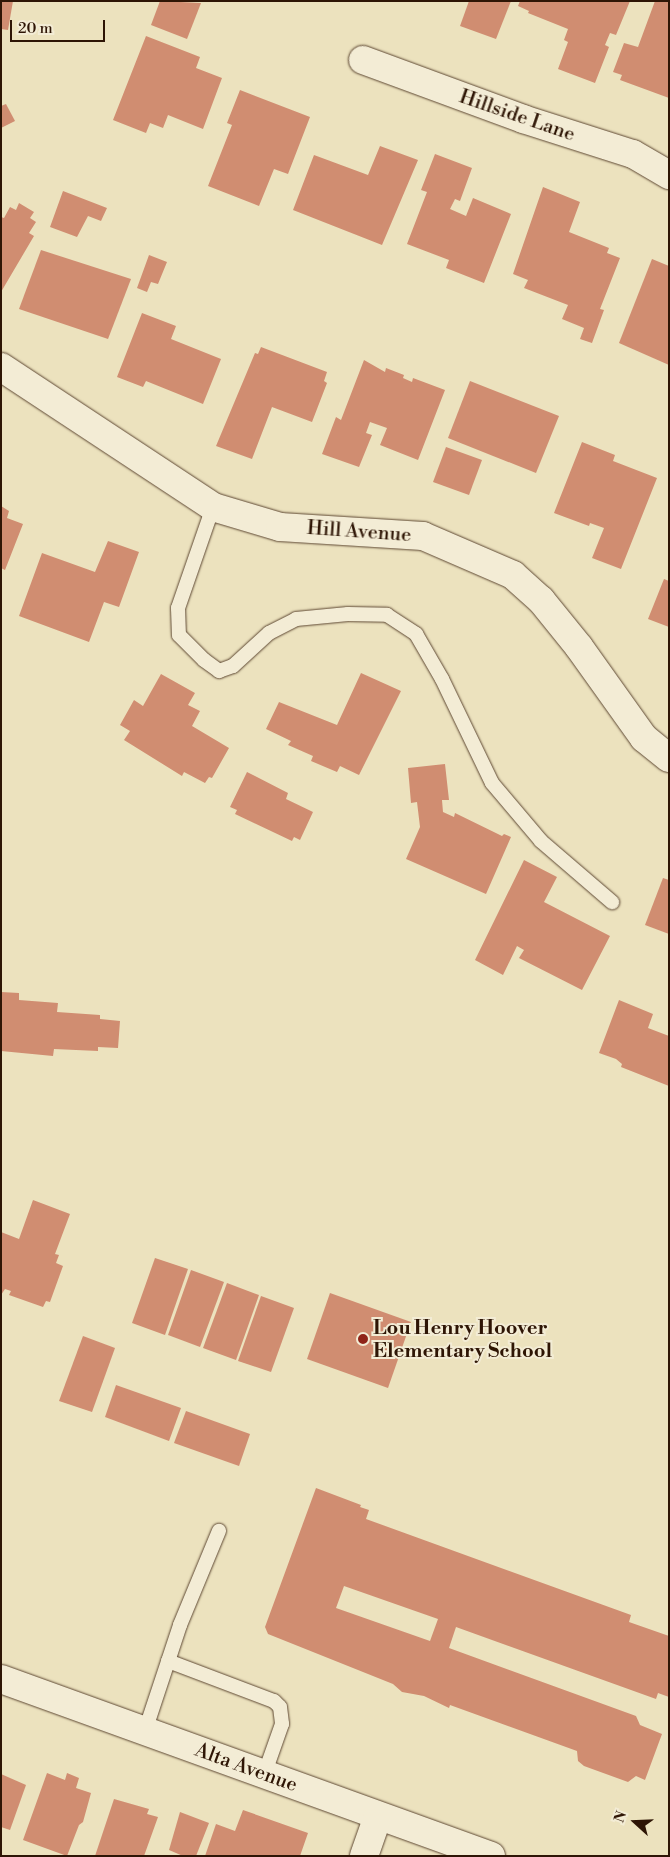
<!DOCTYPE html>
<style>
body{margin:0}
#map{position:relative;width:670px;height:1857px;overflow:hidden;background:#ece2be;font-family:"Libre Bodoni",serif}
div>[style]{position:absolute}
.building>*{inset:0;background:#d08d71}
.roads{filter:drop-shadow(0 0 1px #5e4833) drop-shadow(0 0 1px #5e4833)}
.service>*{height:14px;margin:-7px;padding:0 7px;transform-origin:7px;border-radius:7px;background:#f3ecd5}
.minor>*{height:28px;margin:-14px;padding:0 14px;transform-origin:14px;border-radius:14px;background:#f3ecd5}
.dots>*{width:14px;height:14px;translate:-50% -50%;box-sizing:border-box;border:2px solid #f3ecd5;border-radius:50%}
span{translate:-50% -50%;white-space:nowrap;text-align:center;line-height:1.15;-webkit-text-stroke:4px #f3ecd5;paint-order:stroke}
.street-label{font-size:20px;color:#2e1505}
.poi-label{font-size:20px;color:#2e1505;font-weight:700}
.left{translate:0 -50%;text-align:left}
.frame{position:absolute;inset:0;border:2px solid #2e1505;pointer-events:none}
.north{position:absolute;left:610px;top:1797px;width:50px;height:50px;-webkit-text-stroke:4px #f3ecd5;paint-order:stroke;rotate:290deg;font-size:14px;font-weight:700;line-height:20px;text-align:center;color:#2e1505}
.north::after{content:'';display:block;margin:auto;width:18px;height:22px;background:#2e1505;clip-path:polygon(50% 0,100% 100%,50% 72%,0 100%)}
.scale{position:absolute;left:10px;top:20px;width:95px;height:22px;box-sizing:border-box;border:2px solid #2e1505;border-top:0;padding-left:6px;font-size:15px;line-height:18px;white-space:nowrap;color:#2e1505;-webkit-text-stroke:4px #f3ecd5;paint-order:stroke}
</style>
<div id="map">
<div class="building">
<i style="clip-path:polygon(1px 1px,13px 1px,8px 30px,1px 29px)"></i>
<i style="clip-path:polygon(160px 1px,201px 3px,187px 39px,151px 25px)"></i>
<i style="clip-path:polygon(469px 1px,511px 1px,496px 39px,460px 26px)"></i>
<i style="clip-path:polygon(520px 1px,630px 1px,616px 35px,610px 33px,605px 45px,609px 47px,595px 83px,558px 69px,568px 42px,564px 40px,568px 29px,528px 13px,529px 11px,518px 6px)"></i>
<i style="clip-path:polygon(655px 1px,669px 1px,669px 98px,620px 80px,622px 75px,613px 72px,624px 43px,638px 47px)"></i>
<i style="clip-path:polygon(146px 36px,200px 57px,196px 68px,222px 78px,203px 129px,168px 115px,163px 128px,150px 123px,146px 133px,113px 120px)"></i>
<i style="clip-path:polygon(240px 90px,310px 117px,288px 174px,274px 169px,259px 206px,208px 186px,232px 125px,227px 123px)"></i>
<i style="clip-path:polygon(6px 104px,15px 121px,1px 128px,1px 106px)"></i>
<i style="clip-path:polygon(380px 146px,418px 160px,382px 245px,293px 210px,314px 155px,368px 175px)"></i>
<i style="clip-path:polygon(435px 154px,472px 168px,460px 201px,455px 199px,450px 209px,466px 216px,473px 198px,511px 214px,484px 283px,446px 268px,449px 260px,407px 244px,427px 192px,421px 190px)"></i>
<i style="clip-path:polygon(543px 187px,580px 202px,569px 232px,609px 248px,607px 253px,620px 258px,600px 309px,604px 310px,592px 343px,580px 339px,584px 328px,562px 319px,568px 305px,524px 288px,528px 280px,513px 274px)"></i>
<i style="clip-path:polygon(63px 191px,107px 208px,101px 221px,88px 216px,77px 237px,50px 227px)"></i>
<i style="clip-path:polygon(19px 203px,34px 212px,30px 218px,36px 222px,29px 233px,34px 236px,1px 292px,1px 217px,4px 218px,10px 207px,16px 210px)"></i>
<i style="clip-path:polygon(41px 250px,131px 279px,108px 339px,19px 309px)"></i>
<i style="clip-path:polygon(149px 255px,167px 262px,158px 284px,151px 282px,147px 292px,137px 288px)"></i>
<i style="clip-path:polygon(652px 259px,669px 266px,669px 365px,619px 343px)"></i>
<i style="clip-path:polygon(142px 313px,176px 326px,171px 339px,221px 359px,203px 404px,146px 381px,143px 387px,117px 377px)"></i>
<i style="clip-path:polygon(261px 347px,327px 372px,324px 381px,327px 383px,312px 422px,272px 407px,252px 459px,216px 446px,255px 353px,258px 354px)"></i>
<i style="clip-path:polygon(364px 360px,385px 372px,386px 368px,404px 375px,403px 378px,412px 382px,413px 378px,445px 390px,418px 460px,380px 445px,387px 428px,370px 422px,366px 433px,372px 435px,359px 467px,322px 454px,336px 417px,341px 420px)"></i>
<i style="clip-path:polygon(470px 381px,559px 416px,536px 473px,448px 438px)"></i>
<i style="clip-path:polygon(582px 442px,615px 455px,613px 461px,657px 478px,621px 569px,592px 558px,604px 528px,590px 523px,589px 526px,554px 513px)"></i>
<i style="clip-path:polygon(446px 447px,482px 460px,469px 495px,433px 482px)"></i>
<i style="clip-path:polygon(1px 506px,9px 511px,7px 518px,23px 524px,5px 570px,1px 568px)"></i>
<i style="clip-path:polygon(108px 541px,139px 552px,119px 607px,104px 602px,89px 642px,19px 616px,42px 553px,95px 572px)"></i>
<i style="clip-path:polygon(664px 579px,669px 581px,669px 627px,648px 619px)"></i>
<i style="clip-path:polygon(361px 673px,401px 691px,359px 775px,340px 766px,337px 772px,311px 761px,313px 756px,288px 745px,291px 741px,266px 729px,279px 702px,337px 725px)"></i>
<i style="clip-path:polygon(161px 674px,195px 693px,188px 705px,200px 711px,192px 726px,229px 748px,212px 778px,209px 777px,205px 783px,184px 772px,182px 776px,124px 740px,130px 731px,120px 725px,134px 700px,143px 706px)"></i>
<i style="clip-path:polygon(445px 764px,449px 800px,442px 800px,443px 812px,454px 817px,455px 813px,502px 836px,504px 834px,511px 837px,486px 894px,406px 859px,420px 827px,417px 802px,411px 803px,408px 768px)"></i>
<i style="clip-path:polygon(247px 772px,288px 793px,286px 799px,313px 812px,300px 840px,294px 837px,292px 841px,235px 814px,237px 810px,230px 807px)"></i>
<i style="clip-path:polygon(524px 860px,557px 877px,544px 902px,610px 936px,582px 990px,519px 958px,524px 950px,517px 946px,503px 975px,475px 960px)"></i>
<i style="clip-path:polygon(663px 878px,669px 880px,669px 934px,645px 925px)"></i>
<i style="clip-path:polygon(1px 992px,19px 993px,19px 1000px,58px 1003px,57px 1012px,100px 1015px,100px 1019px,120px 1021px,118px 1048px,98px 1047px,98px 1051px,54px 1049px,53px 1056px,1px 1051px)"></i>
<i style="clip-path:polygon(619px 1000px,653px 1014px,648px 1028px,669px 1036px,669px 1086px,621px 1067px,622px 1064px,616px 1059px,599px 1053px)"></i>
<i style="clip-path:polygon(33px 1200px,70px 1214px,55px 1254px,59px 1255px,56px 1263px,63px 1266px,50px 1302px,46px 1301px,43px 1307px,9px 1295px,11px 1291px,5px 1289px,1px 1295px,1px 1232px,19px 1239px)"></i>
<i style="clip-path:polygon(155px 1258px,188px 1269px,165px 1335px,132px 1323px)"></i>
<i style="clip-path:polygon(191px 1270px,224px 1282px,200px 1347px,168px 1335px)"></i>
<i style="clip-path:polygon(227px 1283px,259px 1295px,236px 1360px,203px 1348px)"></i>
<i style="clip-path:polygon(330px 1293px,411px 1322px,388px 1388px,307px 1359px)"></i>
<i style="clip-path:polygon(261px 1296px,294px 1308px,271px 1372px,238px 1361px)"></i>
<i style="clip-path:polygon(83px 1336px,115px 1348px,92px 1412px,59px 1401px)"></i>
<i style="clip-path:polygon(116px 1385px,181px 1408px,169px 1441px,105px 1417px)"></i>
<i style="clip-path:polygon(186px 1411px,250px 1434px,239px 1466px,174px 1443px)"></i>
<i style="clip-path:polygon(evenodd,316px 1488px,361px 1505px,360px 1507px,369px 1510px,366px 1519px,631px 1615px,629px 1622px,669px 1636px,669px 1697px,658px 1693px,656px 1699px,456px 1627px,449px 1648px,636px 1716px,640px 1725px,662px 1734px,645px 1780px,636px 1776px,628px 1782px,584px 1766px,578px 1761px,577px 1751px,450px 1705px,449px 1708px,424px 1696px,402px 1692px,393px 1684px,268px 1634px,265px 1627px,316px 1488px,344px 1586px,438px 1619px,430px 1641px,336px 1608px,344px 1586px)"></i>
<i style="clip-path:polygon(47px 1773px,65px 1780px,67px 1773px,79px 1778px,76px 1788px,91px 1793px,83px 1822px,79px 1825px,67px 1856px,23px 1840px)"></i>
<i style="clip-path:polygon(1px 1774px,26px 1785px,10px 1830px,1px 1827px)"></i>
<i style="clip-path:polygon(114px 1799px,149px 1809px,147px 1814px,158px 1817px,144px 1856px,95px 1856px)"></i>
<i style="clip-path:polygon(243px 1810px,308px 1833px,300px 1856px,205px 1856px,216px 1824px,235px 1831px)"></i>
<i style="clip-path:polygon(180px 1812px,209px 1823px,196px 1856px,183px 1856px,169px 1850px)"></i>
</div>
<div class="roads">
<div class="service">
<i style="left:213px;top:507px;width:107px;rotate:109.1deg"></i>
<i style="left:178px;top:608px;width:27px;rotate:88deg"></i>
<i style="left:179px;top:635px;width:35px;rotate:45deg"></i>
<i style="left:204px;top:660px;width:19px;rotate:36deg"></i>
<i style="left:219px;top:671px;width:15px;rotate:-20deg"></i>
<i style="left:233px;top:666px;width:49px;rotate:-42.5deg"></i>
<i style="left:269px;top:633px;width:30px;rotate:-27deg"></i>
<i style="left:296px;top:619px;width:52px;rotate:-5.5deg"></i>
<i style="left:348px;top:614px;width:39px;rotate:1deg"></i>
<i style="left:387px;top:615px;width:35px;rotate:33deg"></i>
<i style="left:416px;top:634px;width:52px;rotate:60deg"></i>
<i style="left:442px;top:679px;width:115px;rotate:64.3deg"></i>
<i style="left:492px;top:783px;width:76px;rotate:49.8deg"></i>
<i style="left:541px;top:841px;width:94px;rotate:40.7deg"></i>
<i style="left:168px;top:1661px;width:113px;rotate:20.7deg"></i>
<i style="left:274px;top:1701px;width:8px;rotate:45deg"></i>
<i style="left:280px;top:1707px;width:17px;rotate:83deg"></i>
<i style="left:282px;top:1724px;width:54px;rotate:109.4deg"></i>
<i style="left:145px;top:1731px;width:112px;rotate:-71.7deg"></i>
<i style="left:180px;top:1625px;width:102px;rotate:-67.5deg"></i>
</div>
<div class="minor">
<i style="left:363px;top:60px;width:171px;rotate:20.2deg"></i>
<i style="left:523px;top:119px;width:115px;rotate:17.7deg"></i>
<i style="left:633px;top:154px;width:42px;rotate:30.3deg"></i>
<i style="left:1px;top:367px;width:254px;rotate:33.4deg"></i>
<i style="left:213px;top:507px;width:70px;rotate:16.6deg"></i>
<i style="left:280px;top:527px;width:143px;rotate:3.6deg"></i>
<i style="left:423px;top:536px;width:98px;rotate:23.4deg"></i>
<i style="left:513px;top:575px;width:38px;rotate:42deg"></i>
<i style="left:541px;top:600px;width:60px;rotate:51deg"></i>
<i style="left:579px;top:647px;width:112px;rotate:54.5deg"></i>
<i style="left:644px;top:738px;width:32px;rotate:39deg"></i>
<i style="left:1px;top:1679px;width:521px;rotate:19.86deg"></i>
<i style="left:364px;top:1856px;width:42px;rotate:-70.7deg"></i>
</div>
</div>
<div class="dots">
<i style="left:363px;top:1339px;background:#8f2418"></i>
</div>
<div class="street-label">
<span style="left:517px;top:116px;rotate:19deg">Hillside Lane</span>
<span style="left:359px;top:532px;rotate:4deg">Hill Avenue</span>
<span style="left:246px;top:1768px;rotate:20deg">Alta Avenue</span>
</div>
<div class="poi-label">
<span class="left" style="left:373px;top:1340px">Lou Henry Hoover<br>Elementary School</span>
</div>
<div class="frame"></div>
<div class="north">N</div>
<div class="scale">20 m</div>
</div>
